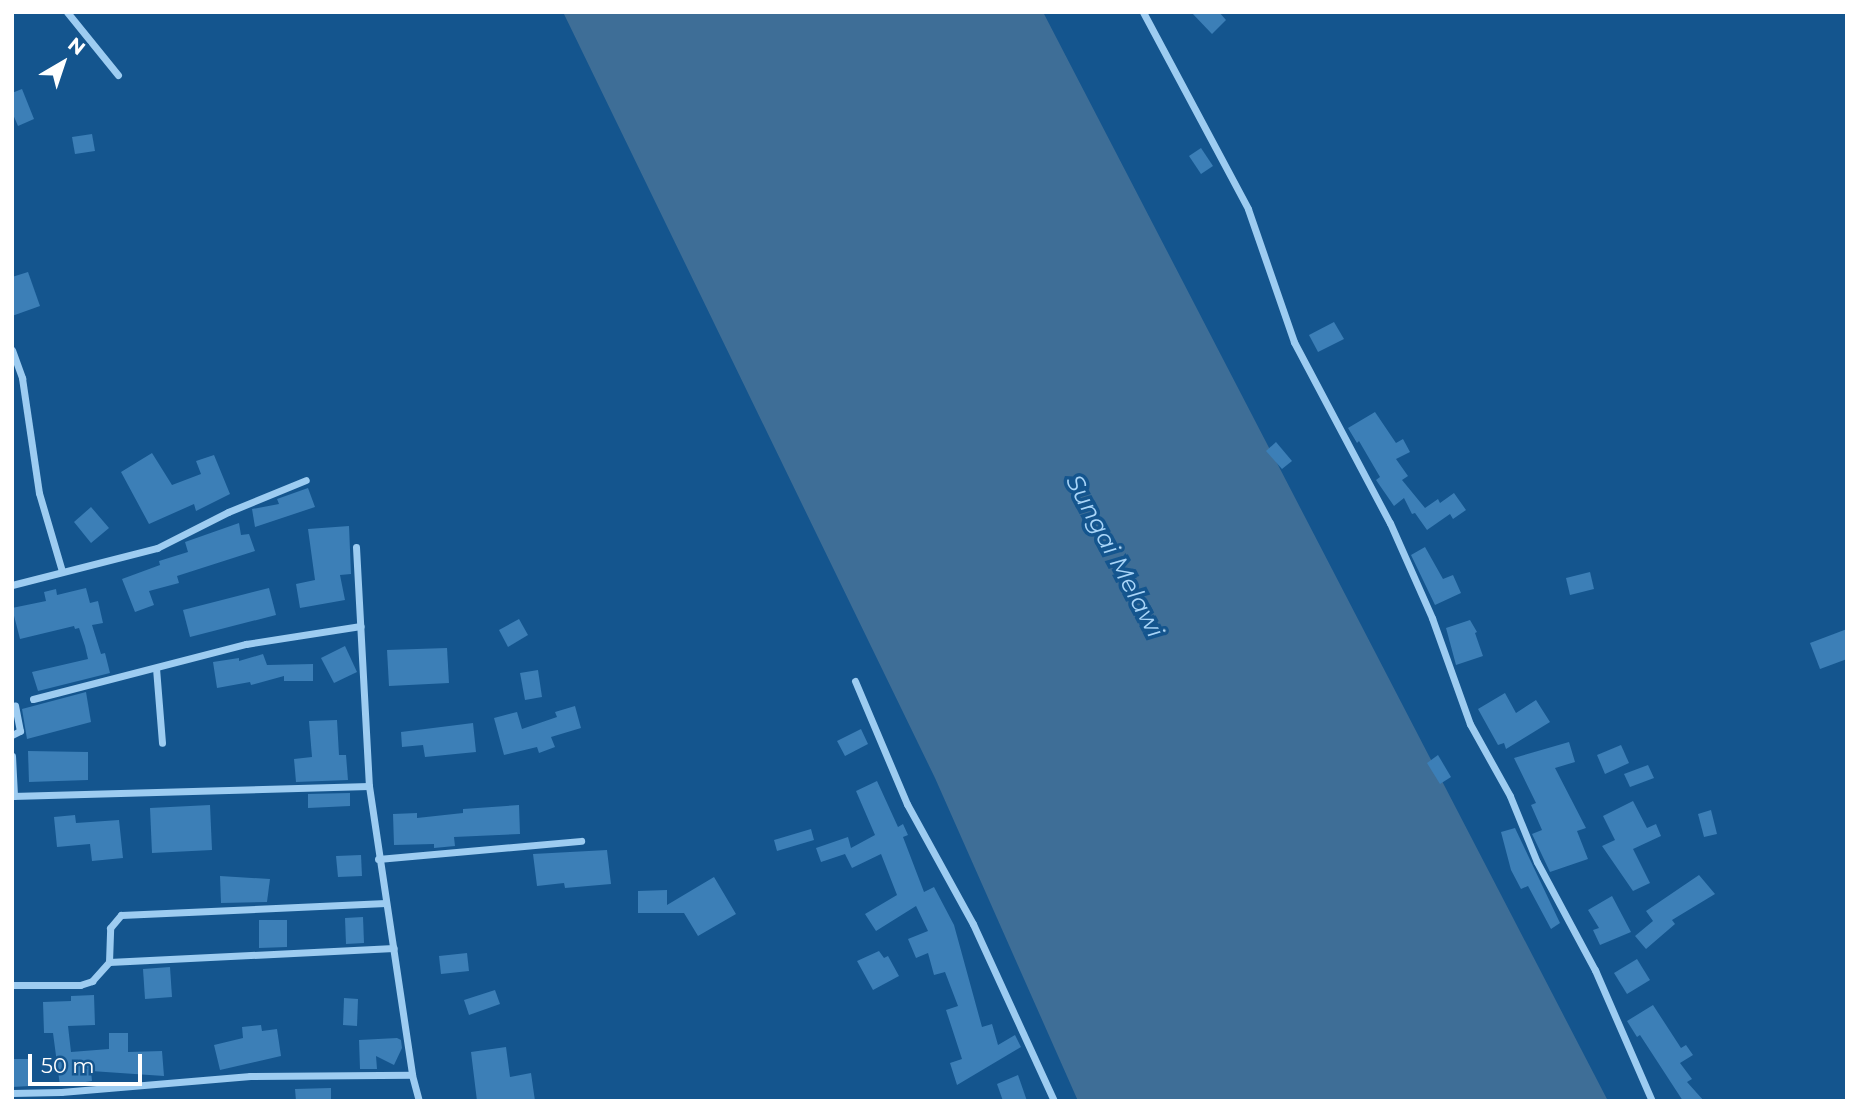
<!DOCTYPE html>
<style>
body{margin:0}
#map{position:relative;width:1859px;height:1113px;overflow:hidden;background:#14558e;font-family:Montserrat,sans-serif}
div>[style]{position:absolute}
.water>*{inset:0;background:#3e6e97}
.building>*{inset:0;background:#3c7fb7}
.minor>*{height:7px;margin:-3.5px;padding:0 3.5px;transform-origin:3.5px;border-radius:3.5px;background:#9dccf1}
span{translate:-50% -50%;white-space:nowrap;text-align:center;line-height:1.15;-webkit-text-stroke:7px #14558e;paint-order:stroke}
.water-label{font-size:24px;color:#a9d5f8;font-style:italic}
.frame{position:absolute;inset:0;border:14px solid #fff;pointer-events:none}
.north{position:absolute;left:28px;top:28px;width:70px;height:70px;-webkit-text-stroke:5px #14558e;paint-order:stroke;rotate:39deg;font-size:19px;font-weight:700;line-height:28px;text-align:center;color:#fff}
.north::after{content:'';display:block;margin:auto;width:24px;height:32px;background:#fff;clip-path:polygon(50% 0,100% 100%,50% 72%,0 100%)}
.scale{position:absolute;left:28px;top:1054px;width:114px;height:32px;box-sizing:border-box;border:4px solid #fff;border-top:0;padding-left:9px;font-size:21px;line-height:24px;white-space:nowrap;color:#fff;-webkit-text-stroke:5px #14558e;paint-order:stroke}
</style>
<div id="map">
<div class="water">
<i style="clip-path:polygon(563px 12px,1043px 12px,1608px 1101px,1078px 1101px,935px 778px)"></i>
</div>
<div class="building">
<i style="clip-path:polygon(1191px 12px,1219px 12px,1226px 20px,1212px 34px)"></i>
<i style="clip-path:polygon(22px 89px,34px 119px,18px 126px,12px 112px,12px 93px)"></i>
<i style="clip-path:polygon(92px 134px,95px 151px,75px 154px,72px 137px)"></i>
<i style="clip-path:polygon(1201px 148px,1213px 166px,1201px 174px,1189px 156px)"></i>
<i style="clip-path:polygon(28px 272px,40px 306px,12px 316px,12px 277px)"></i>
<i style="clip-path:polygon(1334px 322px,1344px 339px,1318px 352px,1309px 335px)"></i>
<i style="clip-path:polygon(1375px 412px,1396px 443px,1403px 439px,1410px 452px,1396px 459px,1408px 476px,1402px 480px,1425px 508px,1438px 499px,1440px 503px,1454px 493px,1466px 510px,1453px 519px,1450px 514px,1427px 530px,1415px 513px,1412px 514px,1404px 498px,1394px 506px,1376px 480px,1380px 477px,1359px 441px,1357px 443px,1348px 428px)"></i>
<i style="clip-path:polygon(1276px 442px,1292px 461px,1282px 469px,1266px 451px)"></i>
<i style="clip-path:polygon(152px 453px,172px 485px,201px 474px,196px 461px,214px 455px,230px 494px,196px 511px,194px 504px,149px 524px,121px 472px)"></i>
<i style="clip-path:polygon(308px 488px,315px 507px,255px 527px,252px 509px,279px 504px,277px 499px)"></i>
<i style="clip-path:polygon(91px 507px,109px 528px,91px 543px,74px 522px)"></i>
<i style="clip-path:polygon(239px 523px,241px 535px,249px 534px,255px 551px,177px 576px,179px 583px,149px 591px,154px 605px,135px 612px,122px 579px,160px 565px,159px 561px,188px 552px,185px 542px)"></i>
<i style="clip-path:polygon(349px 526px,351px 574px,340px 575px,345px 600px,300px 608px,296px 584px,315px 580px,308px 529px)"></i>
<i style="clip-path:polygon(1425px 547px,1443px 579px,1453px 575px,1461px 593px,1435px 605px,1411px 555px)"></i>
<i style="clip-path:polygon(1590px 572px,1594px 589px,1570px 595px,1566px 578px)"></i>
<i style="clip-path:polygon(86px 588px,90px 603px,98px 601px,103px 623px,92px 625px,101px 654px,105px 653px,110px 673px,38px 691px,32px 672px,88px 659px,85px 646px,79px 628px,75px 629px,74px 626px,20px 639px,12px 608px,46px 601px,44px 592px,56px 589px,57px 595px)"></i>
<i style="clip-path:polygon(269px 588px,276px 615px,190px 637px,183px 610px)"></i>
<i style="clip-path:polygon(519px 619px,528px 635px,508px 647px,499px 630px)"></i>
<i style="clip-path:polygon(1470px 620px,1477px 632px,1475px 633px,1483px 656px,1456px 665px,1446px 628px)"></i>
<i style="clip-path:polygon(1847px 629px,1847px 659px,1820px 669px,1810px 643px)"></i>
<i style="clip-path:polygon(345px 646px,357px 672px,334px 683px,321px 658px)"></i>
<i style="clip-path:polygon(447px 648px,449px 683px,389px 686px,387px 650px)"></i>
<i style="clip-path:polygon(263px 654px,267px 665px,313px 664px,313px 681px,284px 681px,284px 676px,251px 685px,250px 682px,217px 688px,213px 662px,239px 658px,239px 661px)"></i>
<i style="clip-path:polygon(538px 670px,542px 697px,525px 700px,520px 673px)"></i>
<i style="clip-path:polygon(86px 692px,91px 722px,27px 739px,22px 709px)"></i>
<i style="clip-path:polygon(1505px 693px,1516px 713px,1536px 700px,1550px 722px,1506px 749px,1504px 743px,1498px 745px,1478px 709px)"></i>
<i style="clip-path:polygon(575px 706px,581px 728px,551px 737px,555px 747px,539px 753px,537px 747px,504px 755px,494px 718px,517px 712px,522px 729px,557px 717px,555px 712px)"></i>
<i style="clip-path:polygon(337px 720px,339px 755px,346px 755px,348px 780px,296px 782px,294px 759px,312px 757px,309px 721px)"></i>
<i style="clip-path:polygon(473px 723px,476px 752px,425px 757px,423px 745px,402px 747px,401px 732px)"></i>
<i style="clip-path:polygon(861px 729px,868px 744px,845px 756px,837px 741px)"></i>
<i style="clip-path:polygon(1569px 742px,1575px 762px,1555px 768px,1586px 828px,1577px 831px,1588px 859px,1550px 872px,1532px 834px,1542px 830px,1531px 805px,1536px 803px,1514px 758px)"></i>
<i style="clip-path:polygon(1621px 745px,1629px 763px,1605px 774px,1597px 755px)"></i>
<i style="clip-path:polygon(28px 751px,88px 752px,88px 780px,29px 782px)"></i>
<i style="clip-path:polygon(1438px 755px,1451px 777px,1440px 784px,1427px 763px)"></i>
<i style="clip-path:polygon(1648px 765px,1654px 778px,1630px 787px,1624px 774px)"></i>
<i style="clip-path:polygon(877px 781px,898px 827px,903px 824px,908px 835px,903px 837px,924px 892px,934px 887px,954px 925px,982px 1027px,992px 1024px,998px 1045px,1015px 1035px,1021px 1047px,957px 1085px,950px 1063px,962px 1059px,946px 1010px,958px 1006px,945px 972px,934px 975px,928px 953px,916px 958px,908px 939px,928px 931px,916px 906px,876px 931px,865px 914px,897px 895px,881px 854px,852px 868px,845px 854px,821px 862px,816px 848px,848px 837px,851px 848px,875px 835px,856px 791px)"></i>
<i style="clip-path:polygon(350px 793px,350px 806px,308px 808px,308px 794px)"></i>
<i style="clip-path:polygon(1633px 801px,1647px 828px,1656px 824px,1661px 836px,1633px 849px,1650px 883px,1633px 891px,1602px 846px,1615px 840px,1603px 816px)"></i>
<i style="clip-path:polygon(210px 805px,212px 850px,152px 853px,150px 808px)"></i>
<i style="clip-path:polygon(519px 805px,520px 834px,454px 837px,455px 846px,434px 848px,434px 844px,394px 845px,393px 814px,417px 813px,417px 818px,463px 813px,463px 809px)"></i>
<i style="clip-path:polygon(1711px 810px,1717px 834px,1704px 837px,1698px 814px)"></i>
<i style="clip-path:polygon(75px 815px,76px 823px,119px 820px,123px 858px,92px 861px,90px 844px,57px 847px,54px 817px)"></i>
<i style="clip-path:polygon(1515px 828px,1560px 923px,1551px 929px,1528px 886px,1521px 889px,1511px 870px,1501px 832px)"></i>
<i style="clip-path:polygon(811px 829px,814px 840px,777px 851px,774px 840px)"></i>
<i style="clip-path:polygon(607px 850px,611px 884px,565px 888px,564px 883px,537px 886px,533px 854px)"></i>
<i style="clip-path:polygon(361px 855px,362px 876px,338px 877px,336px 856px)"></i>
<i style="clip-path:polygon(1699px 875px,1715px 894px,1672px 920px,1675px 924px,1646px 949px,1635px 936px,1653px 921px,1646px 911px)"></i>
<i style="clip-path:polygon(220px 876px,270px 879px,267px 902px,221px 903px)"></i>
<i style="clip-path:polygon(714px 877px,736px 914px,698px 936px,684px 913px,638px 913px,638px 891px,667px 890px,667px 905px)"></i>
<i style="clip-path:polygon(1612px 896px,1631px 932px,1600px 945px,1593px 930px,1599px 928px,1588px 910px)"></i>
<i style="clip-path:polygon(363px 917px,364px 943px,346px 944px,345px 918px)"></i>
<i style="clip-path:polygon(259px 920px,287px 920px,287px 947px,259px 948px)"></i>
<i style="clip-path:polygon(879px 951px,884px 958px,888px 956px,899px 976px,873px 990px,857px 961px)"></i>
<i style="clip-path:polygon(467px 953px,469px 971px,441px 974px,439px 956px)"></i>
<i style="clip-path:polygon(1637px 959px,1650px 980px,1627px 994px,1614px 973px)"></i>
<i style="clip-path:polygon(170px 967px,172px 997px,145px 999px,143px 969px)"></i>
<i style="clip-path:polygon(495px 990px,500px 1004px,469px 1015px,464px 1000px)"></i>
<i style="clip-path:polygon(94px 995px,95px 1025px,68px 1026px,71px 1052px,109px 1049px,109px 1033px,128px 1033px,128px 1052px,162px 1051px,164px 1076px,91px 1071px,92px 1081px,60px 1086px,53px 1033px,44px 1033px,43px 1002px,71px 1001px,71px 996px)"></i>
<i style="clip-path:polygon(344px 998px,358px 999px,357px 1026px,343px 1025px)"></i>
<i style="clip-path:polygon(1653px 1005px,1681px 1048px,1686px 1045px,1693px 1055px,1680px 1063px,1692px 1079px,1687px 1082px,1704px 1101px,1683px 1101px,1640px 1035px,1637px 1037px,1627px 1021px)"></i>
<i style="clip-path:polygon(261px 1025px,262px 1031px,277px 1029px,281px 1056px,220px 1070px,214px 1045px,243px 1038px,242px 1027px)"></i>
<i style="clip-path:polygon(397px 1038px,401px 1040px,402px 1048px,394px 1065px,376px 1056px,377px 1069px,360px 1069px,359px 1040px)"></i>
<i style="clip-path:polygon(506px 1047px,510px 1077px,531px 1073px,535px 1101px,477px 1101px,471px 1052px)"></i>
<i style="clip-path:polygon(12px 1059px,29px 1059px,30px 1086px,12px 1087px)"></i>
<i style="clip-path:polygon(1018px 1075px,1027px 1101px,1003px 1101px,997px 1084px)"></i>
<i style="clip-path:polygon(331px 1088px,331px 1101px,296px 1101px,295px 1089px)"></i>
</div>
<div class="minor">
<i style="left:67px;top:12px;width:81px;rotate:51deg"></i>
<i style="left:1143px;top:12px;width:223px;rotate:61.9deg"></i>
<i style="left:1248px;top:209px;width:141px;rotate:70.9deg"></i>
<i style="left:1294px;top:342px;width:205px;rotate:62.1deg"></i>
<i style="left:1390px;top:523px;width:104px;rotate:66.1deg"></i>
<i style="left:1432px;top:618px;width:113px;rotate:70.3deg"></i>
<i style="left:1470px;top:724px;width:82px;rotate:60.9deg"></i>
<i style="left:1510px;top:796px;width:71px;rotate:67.8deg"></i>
<i style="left:1537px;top:862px;width:123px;rotate:61.8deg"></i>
<i style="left:1595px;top:970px;width:143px;rotate:66.5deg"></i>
<i style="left:12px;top:350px;width:30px;rotate:70deg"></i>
<i style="left:22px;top:378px;width:116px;rotate:81.6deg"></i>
<i style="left:39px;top:493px;width:81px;rotate:73.6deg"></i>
<i style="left:356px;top:547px;width:239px;rotate:86.9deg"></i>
<i style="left:369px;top:786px;width:292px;rotate:81.5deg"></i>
<i style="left:412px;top:1075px;width:27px;rotate:75deg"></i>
<i style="left:12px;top:585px;width:150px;rotate:-14.3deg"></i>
<i style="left:157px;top:548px;width:80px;rotate:-26.9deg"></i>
<i style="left:228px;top:512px;width:84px;rotate:-22.3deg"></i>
<i style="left:156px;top:668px;width:75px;rotate:85.4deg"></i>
<i style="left:855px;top:681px;width:134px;rotate:67.1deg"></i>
<i style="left:907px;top:804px;width:137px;rotate:61.2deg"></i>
<i style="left:973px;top:924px;width:195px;rotate:65.4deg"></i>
<i style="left:33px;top:699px;width:220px;rotate:-14.5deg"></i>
<i style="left:246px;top:644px;width:116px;rotate:-8.9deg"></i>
<i style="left:12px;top:735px;width:9px;rotate:-27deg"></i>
<i style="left:20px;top:731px;width:26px;rotate:-101deg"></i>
<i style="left:12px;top:756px;width:40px;rotate:87.1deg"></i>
<i style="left:12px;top:796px;width:357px;rotate:-1.6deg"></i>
<i style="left:378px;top:859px;width:204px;rotate:-5.1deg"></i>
<i style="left:109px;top:962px;width:34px;rotate:-88deg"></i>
<i style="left:110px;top:928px;width:17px;rotate:-50deg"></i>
<i style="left:121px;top:915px;width:265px;rotate:-2.6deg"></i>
<i style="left:12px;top:985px;width:68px"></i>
<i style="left:80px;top:985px;width:13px;rotate:-18deg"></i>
<i style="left:92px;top:981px;width:25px;rotate:-48deg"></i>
<i style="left:109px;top:962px;width:285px;rotate:-2.8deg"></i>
<i style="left:12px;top:1093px;width:49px;rotate:-1.2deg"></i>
<i style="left:61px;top:1092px;width:190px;rotate:-4.8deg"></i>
<i style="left:250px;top:1076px;width:162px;rotate:-0.4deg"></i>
</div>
<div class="water-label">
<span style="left:1115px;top:556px;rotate:62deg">Sungai Melawi</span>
</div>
<div class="frame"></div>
<div class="north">N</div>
<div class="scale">50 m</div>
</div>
